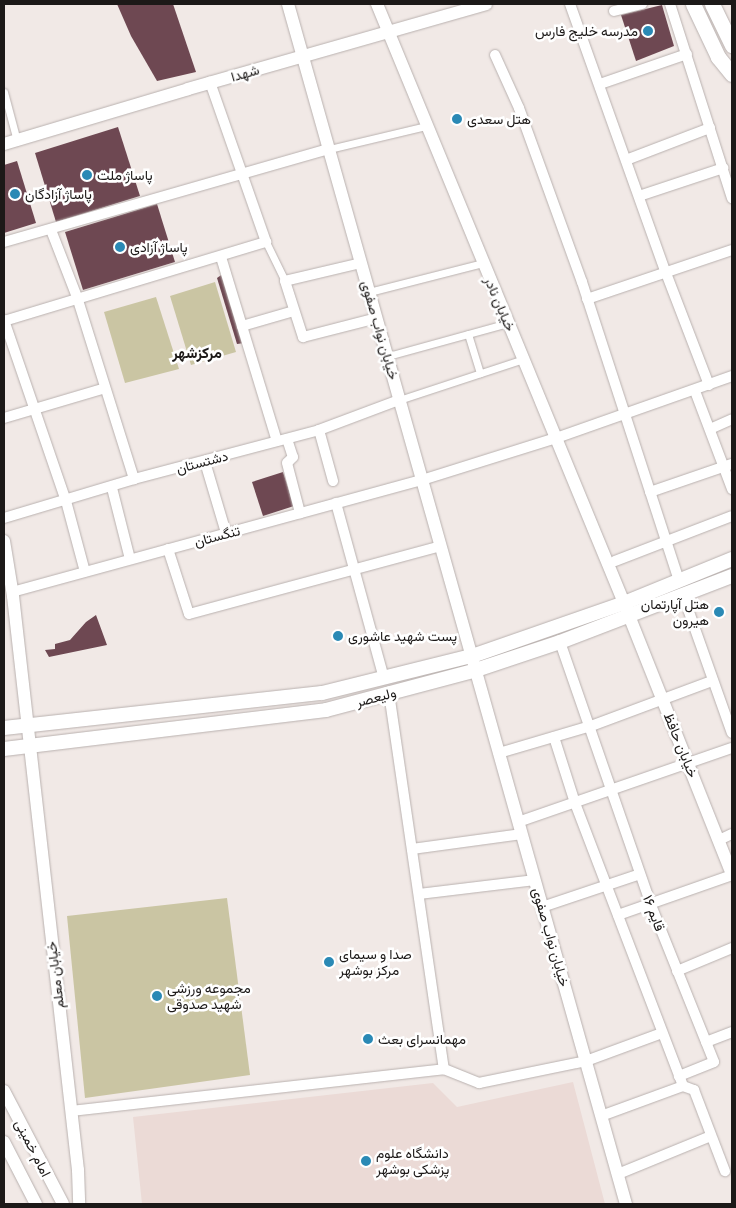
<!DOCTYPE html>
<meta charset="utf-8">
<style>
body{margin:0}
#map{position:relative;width:736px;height:1208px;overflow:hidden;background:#f1e9e6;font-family:Ubuntu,Vazirmatn,sans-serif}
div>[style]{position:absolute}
.built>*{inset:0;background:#ebdad6}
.green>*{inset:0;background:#cac5a3}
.building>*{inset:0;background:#6e4852}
.roads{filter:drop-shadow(0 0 1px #b9b1af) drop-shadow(0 0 1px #b9b1af)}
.pedestrian>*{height:7px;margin:-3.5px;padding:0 3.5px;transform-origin:3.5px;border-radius:3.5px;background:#fff}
.minor>*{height:10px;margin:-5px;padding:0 5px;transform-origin:5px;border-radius:5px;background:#fff}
.tertiary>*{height:12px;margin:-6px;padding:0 6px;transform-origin:6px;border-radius:6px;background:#fff}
.secondary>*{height:14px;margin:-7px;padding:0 7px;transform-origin:7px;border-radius:7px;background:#fff}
.primary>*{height:15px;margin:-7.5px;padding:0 7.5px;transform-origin:7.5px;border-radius:7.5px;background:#fff}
.dots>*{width:14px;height:14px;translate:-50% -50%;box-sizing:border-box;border:2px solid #fff;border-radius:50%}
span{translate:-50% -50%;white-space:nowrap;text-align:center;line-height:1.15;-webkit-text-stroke:5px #fff;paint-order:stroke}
.poi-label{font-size:14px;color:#1c1918}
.right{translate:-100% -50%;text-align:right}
.left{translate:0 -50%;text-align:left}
.street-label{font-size:14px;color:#1c1918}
.neighbourhood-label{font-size:15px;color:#1c1918;font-weight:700}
.frame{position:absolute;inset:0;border:5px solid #1c1918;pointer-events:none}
</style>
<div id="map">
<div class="built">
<i style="clip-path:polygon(573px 1082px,605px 1204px,142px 1204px,133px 1117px,433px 1083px,457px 1107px)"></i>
</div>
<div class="green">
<i style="clip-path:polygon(215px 282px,236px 352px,191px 365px,170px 296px)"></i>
<i style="clip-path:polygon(156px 297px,179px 369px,125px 383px,104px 312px)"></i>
<i style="clip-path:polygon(227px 898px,250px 1075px,85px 1098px,67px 916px)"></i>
</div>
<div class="building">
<i style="clip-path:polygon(117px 4px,173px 4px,196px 72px,157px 81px,131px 36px)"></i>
<i style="clip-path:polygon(662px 5px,674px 46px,636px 61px,621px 15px)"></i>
<i style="clip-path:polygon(118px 127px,140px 196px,56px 222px,35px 153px)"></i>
<i style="clip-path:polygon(17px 161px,36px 223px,4px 233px,4px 165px)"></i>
<i style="clip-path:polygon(157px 204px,175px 262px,83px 290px,65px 232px)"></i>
<i style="clip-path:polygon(224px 273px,244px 343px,237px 344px,217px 278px)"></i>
<i style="clip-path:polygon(283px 472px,294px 506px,263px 516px,252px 482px)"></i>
<i style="clip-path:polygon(96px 615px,107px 645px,49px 657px,45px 650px,55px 649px,55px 644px,70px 640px,86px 622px)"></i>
</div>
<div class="roads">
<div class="pedestrian">
<i style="left:4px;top:92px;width:51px;rotate:75.1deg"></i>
<i style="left:329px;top:149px;width:100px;rotate:-13.3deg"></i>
<i style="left:266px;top:242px;width:43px;rotate:64deg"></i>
<i style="left:369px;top:292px;width:118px;rotate:-14.3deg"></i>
<i style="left:468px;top:334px;width:41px;rotate:72.9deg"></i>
<i style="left:388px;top:356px;width:124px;rotate:-15.4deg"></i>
<i style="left:399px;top:400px;width:132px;rotate:-18.2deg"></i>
</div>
<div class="minor">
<i style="left:570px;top:4px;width:286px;rotate:70.4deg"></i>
<i style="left:666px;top:273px;width:120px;rotate:69deg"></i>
<i style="left:670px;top:4px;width:204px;rotate:72.3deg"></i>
<i style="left:614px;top:11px;width:29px;rotate:-14deg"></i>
<i style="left:495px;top:55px;width:58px;rotate:65.6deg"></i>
<i style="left:519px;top:108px;width:185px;rotate:70.1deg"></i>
<i style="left:582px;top:282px;width:314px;rotate:72deg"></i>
<i style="left:600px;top:84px;width:92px;rotate:-19deg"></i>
<i style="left:626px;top:160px;width:90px;rotate:-20.9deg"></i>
<i style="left:639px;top:196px;width:89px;rotate:-18.4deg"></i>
<i style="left:51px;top:230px;width:72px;rotate:68.8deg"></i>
<i style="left:77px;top:297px;width:191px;rotate:72.6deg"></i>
<i style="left:4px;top:242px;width:338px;rotate:-16deg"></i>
<i style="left:221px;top:257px;width:192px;rotate:73.1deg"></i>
<i style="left:361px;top:263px;width:78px;rotate:166.7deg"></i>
<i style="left:285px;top:281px;width:59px;rotate:72.2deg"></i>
<i style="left:303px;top:337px;width:76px;rotate:-14.4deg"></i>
<i style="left:587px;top:299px;width:153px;rotate:-18.7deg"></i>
<i style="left:4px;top:320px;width:191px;rotate:71.1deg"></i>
<i style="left:66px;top:501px;width:73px;rotate:75deg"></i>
<i style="left:4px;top:321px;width:274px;rotate:-16.8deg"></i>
<i style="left:266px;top:242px;width:170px;rotate:-109.3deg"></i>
<i style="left:242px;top:326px;width:54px;rotate:-16.1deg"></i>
<i style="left:695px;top:391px;width:105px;rotate:69.3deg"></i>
<i style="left:4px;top:418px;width:105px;rotate:-16.5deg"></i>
<i style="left:710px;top:429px;width:24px;rotate:-24deg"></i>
<i style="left:319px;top:430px;width:53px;rotate:74.6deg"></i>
<i style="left:287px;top:439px;width:19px;rotate:72deg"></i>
<i style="left:293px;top:457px;width:8px;rotate:135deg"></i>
<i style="left:287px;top:463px;width:52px;rotate:75.4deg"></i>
<i style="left:205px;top:462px;width:74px;rotate:73.5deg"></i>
<i style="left:112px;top:488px;width:73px;rotate:75.8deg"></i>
<i style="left:650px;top:492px;width:87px;rotate:-18.9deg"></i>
<i style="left:336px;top:503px;width:181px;rotate:74.7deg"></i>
<i style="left:4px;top:518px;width:136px;rotate:-16.7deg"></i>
<i style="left:134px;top:479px;width:191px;rotate:-14.8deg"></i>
<i style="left:319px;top:430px;width:85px;rotate:-20.6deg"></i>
<i style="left:168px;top:549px;width:68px;rotate:72.1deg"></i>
<i style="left:189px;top:614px;width:261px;rotate:-15.1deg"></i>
<i style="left:615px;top:561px;width:125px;rotate:-21deg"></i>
<i style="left:12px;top:592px;width:425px;rotate:-15.3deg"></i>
<i style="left:422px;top:480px;width:140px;rotate:-17.4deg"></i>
<i style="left:556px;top:438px;width:187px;rotate:-19.4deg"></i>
<i style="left:683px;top:595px;width:146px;rotate:70.5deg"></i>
<i style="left:560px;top:642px;width:278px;rotate:70.9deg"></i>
<i style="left:651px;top:905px;width:169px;rotate:68.1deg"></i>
<i style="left:714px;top:1062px;width:38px;rotate:158deg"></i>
<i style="left:389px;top:693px;width:380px;rotate:81.7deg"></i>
<i style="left:554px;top:737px;width:69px;rotate:72.3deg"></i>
<i style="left:575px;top:803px;width:303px;rotate:69.1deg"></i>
<i style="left:499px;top:753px;width:96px;rotate:-16.4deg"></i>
<i style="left:591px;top:726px;width:129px;rotate:-20.4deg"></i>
<i style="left:518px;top:822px;width:226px;rotate:-19.1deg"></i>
<i style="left:719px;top:840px;width:14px;rotate:-25deg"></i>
<i style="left:412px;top:849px;width:111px;rotate:-7.8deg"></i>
<i style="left:419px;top:894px;width:117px;rotate:-6.9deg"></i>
<i style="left:542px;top:907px;width:103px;rotate:-18.6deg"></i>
<i style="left:618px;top:915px;width:121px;rotate:-19.3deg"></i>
<i style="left:677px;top:971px;width:60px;rotate:-22.7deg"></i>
<i style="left:706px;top:1042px;width:28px;rotate:-21deg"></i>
<i style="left:683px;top:1086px;width:12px;rotate:20deg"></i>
<i style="left:694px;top:1090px;width:87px;rotate:69.1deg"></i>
<i style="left:71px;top:1111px;width:375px;rotate:-6.4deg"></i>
<i style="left:444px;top:1069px;width:38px;rotate:22deg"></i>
<i style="left:479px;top:1083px;width:109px;rotate:-11.6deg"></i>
<i style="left:586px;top:1061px;width:81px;rotate:-20.2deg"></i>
<i style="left:601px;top:1116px;width:87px;rotate:-20.1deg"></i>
<i style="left:618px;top:1174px;width:100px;rotate:-22.2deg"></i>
</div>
<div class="tertiary">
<i style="left:288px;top:4px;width:1247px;rotate:74.27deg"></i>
<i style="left:377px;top:4px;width:648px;rotate:67.59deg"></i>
<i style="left:624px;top:603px;width:292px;rotate:68.3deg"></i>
<i style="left:4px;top:144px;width:192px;rotate:-16.6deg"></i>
<i style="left:188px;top:89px;width:310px;rotate:-15.9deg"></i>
<i style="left:4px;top:541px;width:56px;rotate:80.7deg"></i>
<i style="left:13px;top:596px;width:578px;rotate:83.54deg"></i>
<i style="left:78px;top:1170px;width:34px;rotate:88deg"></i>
<i style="left:4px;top:1091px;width:127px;rotate:62.4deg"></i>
<i style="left:4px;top:1142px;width:70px;rotate:62.7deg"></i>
</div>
<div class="secondary">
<i style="left:4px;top:728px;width:320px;rotate:-6.3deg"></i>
<i style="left:322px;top:693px;width:154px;rotate:-13.9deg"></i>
<i style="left:472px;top:656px;width:161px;rotate:-19.2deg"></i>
<i style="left:624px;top:603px;width:117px;rotate:-22.2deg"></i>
<i style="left:4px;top:749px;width:324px;rotate:-6.9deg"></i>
<i style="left:326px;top:710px;width:155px;rotate:-14.9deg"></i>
<i style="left:476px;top:670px;width:89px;rotate:-18.4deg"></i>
<i style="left:560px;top:642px;width:184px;rotate:-21deg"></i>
</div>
<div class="primary">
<i style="left:693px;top:4px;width:59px;rotate:64.7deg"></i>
<i style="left:718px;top:57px;width:22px;rotate:51deg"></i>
<i style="left:712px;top:4px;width:46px;rotate:64deg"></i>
</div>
</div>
<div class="dots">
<i style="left:648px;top:31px;background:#2a89b5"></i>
<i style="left:457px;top:119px;background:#2a89b5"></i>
<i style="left:87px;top:175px;background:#2a89b5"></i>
<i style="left:15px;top:194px;background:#2a89b5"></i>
<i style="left:120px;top:247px;background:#2a89b5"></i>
<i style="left:719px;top:612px;background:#2a89b5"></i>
<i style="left:338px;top:636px;background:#2a89b5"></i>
<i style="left:329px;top:962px;background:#2a89b5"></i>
<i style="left:157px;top:996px;background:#2a89b5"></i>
<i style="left:368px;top:1039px;background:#2a89b5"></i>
<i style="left:366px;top:1161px;background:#2a89b5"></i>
</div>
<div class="poi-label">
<span class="right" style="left:638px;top:31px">مدرسه خلیج فارس</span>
<span class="left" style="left:467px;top:119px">هتل سعدی</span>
<span class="left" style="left:97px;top:175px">پاساژ ملت</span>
<span class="left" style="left:25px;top:194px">پاساژ آزادگان</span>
<span class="left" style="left:130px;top:247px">پاساژ آزادی</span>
<span class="right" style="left:709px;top:612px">هتل آپارتمان<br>هیرون</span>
<span class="left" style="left:348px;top:636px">پست شهید عاشوری</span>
<span class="left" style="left:339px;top:962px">صدا و سیمای<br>مرکز بوشهر</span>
<span class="left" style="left:167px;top:996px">مجموعه ورزشی<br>شهید صدوقی</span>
<span class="left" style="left:378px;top:1039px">مهمانسرای بعث</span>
<span class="left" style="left:376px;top:1161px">دانشگاه علوم<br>پزشکی بوشهر</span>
</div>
<div class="street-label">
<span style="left:245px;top:73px;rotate:-16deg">شهدا</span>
<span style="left:500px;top:304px;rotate:67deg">خیابان نادر</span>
<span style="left:380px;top:330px;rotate:74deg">خیابان نواب صفوی</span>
<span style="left:202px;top:462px;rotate:-15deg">دشتستان</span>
<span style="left:217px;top:536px;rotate:-15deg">تنگستان</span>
<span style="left:376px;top:697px;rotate:-15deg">ولیعصر</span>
<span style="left:681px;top:745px;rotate:68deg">خیابان حافظ</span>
<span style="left:654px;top:913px;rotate:69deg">قایم ۱۶</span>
<span style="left:551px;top:937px;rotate:74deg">خیابان نواب صفوی</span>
<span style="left:55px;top:975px;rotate:-97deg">خیابان معلم</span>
<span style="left:33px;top:1148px;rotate:63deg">امام خمینی</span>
</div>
<div class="neighbourhood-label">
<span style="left:197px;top:353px">مرکزشهر</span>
</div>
<div class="frame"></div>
</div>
